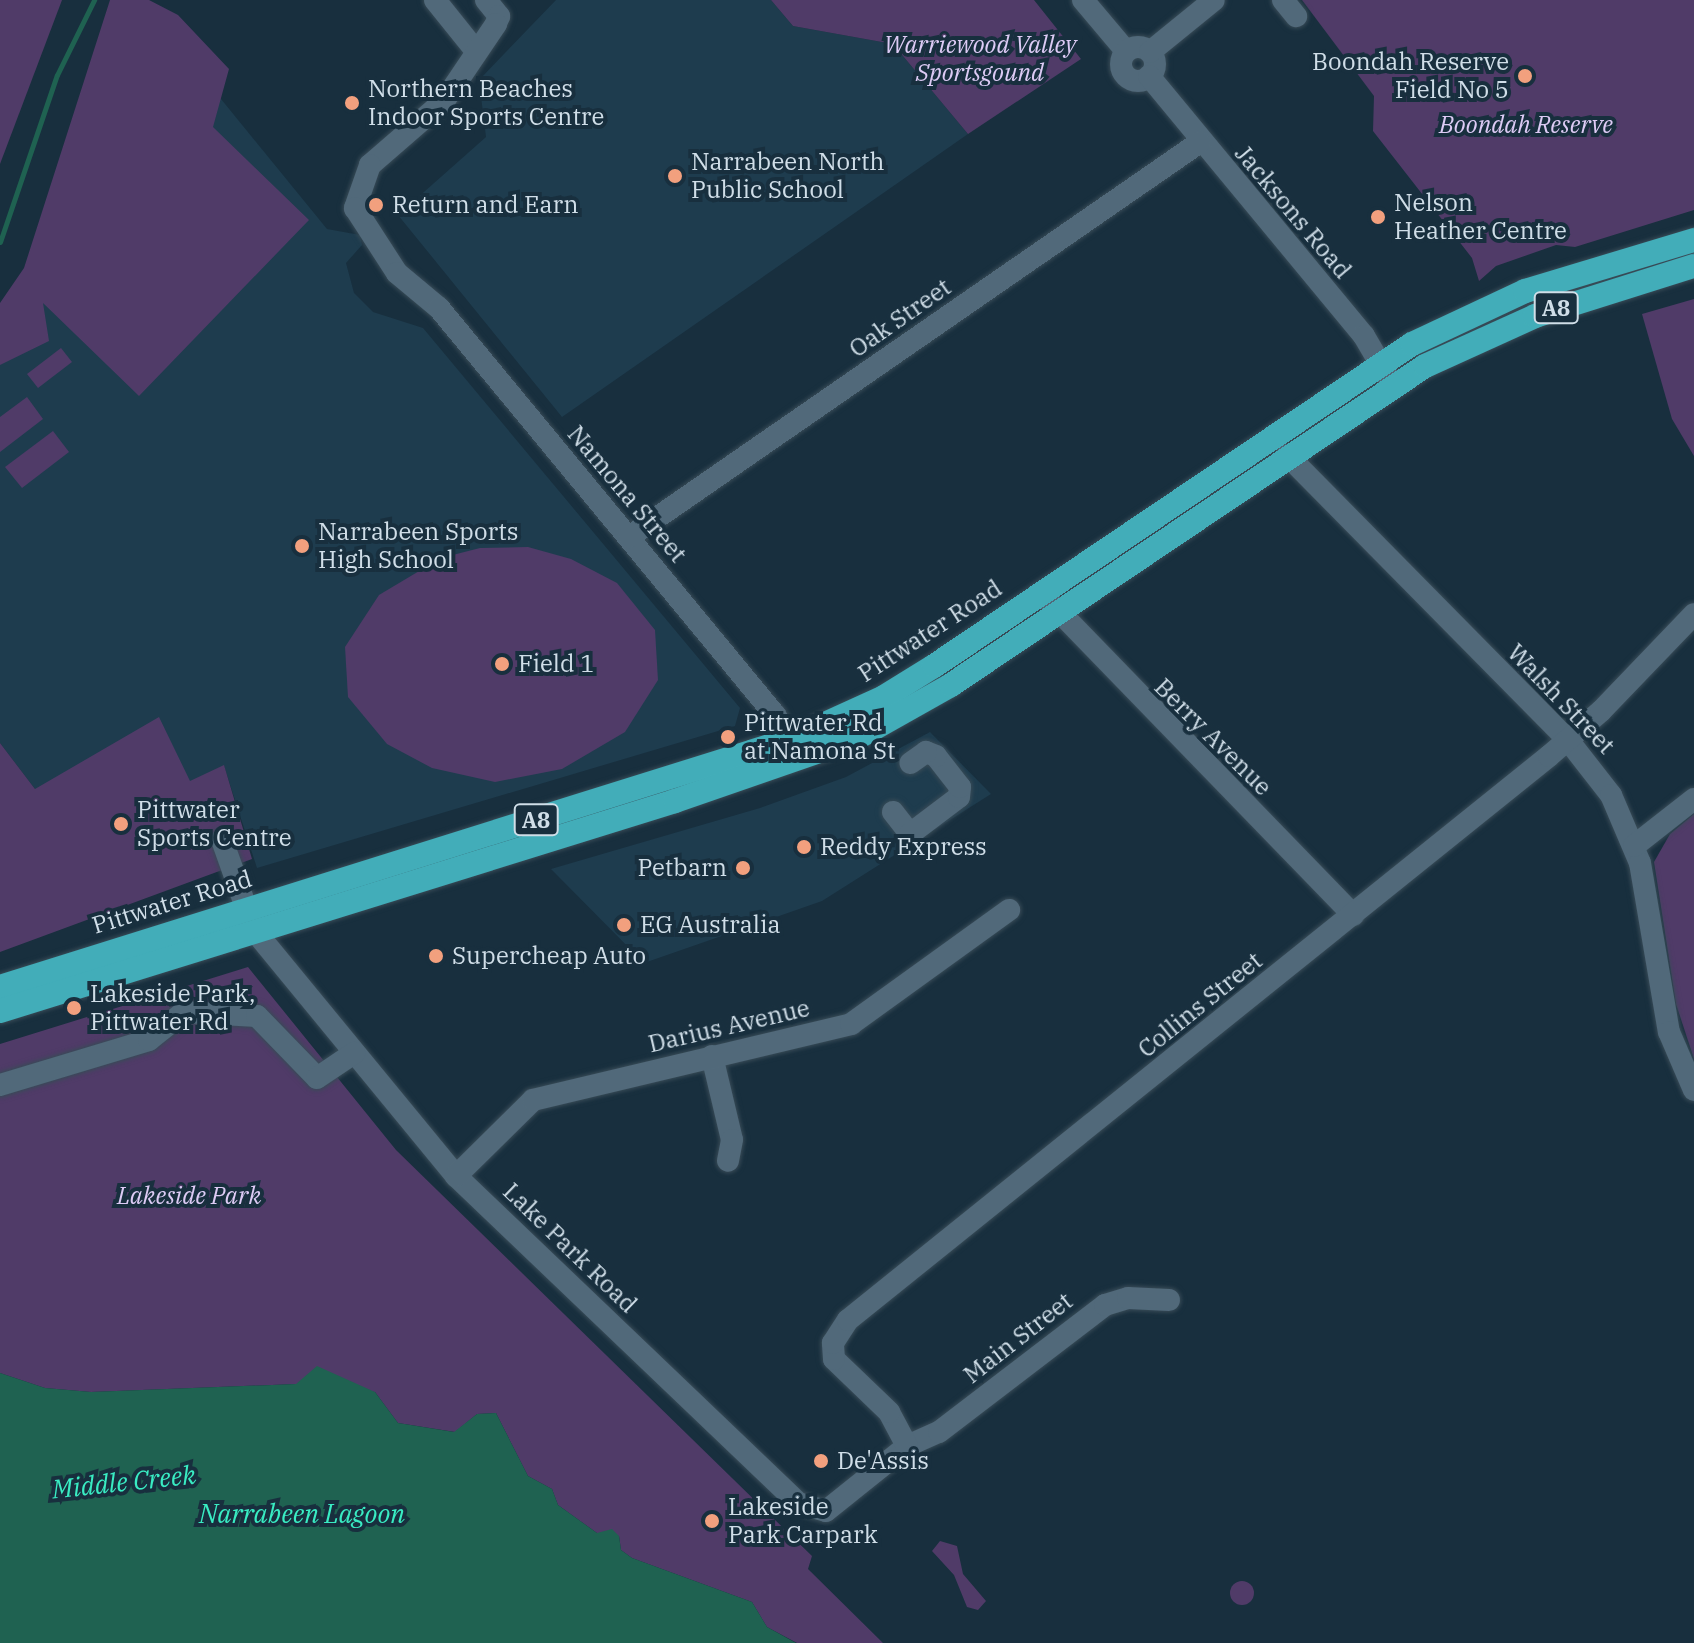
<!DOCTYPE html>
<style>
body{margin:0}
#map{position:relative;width:1694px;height:1643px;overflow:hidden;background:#182f3e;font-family:"IBM Plex Serif",serif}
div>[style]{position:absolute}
.built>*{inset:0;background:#1e3c4e}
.green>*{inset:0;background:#503b68}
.round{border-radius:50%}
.water>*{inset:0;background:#1f6251}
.stream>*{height:5px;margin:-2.5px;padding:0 2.5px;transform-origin:2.5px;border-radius:2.5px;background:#1f6251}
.roads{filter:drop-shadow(0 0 2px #384b57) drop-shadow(0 0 2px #384b57)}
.minor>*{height:22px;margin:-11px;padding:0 11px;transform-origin:11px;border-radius:11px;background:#51697a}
.minor>.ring{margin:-11px;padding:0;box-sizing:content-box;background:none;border:22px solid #51697a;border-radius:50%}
.highway>*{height:24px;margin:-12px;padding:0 12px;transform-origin:12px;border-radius:12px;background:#42adb9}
.dots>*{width:22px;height:22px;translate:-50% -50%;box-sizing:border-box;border:4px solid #182f3e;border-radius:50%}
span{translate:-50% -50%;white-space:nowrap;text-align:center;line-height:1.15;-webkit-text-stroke:8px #182f3e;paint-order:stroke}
.shield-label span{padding:2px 6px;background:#182f3e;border:2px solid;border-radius:6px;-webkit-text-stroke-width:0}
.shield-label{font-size:22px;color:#d0dee8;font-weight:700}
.park-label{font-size:24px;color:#ddcbf5;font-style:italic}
.poi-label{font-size:24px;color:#d0dee8}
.right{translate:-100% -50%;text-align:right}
.left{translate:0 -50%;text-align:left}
.street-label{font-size:24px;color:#d0dee8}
.water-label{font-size:26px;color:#39ecc3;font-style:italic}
</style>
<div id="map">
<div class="built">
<i style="clip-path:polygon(556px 0,771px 0,793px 26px,893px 44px,968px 134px,562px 417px,398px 215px,486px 137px,479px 80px)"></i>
<i style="clip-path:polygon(150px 26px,221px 99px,327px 229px,360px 235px,362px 245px,346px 263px,354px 293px,373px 312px,423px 328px,740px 708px,735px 726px,257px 868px,224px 766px,190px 782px,35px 789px,0 743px,0 355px)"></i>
<i style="clip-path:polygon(930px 732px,991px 794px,822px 901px,644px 963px,551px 869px,760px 808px,846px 777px)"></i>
</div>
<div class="green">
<i style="clip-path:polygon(0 0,62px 0,0 164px)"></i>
<i style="clip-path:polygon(110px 0,149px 0,178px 15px,229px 69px,213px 127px,309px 220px,139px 396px,43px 303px,49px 341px,0 365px,0 303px,24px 268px)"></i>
<i style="clip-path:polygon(771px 0,1034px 0,1081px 59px,968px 134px,893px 44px,793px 26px)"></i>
<i style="clip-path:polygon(1302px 0,1694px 0,1694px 210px,1575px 247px,1556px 245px,1496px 266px,1479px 281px,1472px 258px,1373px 131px,1374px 96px)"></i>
<i style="clip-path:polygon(1694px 299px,1694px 456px,1672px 419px,1642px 314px)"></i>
<i style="clip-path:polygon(61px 348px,72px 362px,38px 388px,27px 374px)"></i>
<i style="clip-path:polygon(27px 397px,43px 419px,0 452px,0 417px)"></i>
<i style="clip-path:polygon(53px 431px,69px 452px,22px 488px,5px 467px)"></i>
<i style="clip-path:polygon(528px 547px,571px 559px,617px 583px,655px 630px,658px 680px,625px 732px,562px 769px,495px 782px,432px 768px,387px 744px,348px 697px,345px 647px,379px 595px,441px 558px,480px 548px)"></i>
<i style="clip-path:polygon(159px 717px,190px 781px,224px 765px,252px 859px,0 952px,0 743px,35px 789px)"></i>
<i style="clip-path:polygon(1694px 814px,1694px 1059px,1676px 1004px,1654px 862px,1670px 834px)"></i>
<i style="clip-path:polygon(248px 967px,396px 1150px,812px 1556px,808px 1569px,883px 1643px,797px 1643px,767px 1627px,752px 1602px,632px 1558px,621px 1550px,619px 1536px,597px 1533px,558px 1505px,552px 1489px,528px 1476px,496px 1413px,477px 1414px,455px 1432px,398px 1423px,375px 1392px,296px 1384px,91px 1392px,45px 1388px,0 1373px,0 1044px)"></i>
<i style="clip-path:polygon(940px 1541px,957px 1546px,963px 1574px,986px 1601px,978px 1610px,967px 1607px,954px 1575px,932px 1551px)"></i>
<i class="round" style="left:1230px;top:1581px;width:24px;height:24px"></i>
</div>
<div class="water">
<i style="clip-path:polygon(317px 1366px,375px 1392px,398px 1423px,454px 1432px,477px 1414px,496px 1413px,528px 1476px,552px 1489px,558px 1505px,597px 1533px,612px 1529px,619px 1536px,621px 1550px,632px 1558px,752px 1602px,767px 1627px,796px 1643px,0 1643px,0 1373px,45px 1388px,91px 1392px,296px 1384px)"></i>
</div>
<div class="stream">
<i style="left:0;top:242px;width:176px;rotate:-71.2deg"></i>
<i style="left:57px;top:75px;width:84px;rotate:-63.7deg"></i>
</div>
<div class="roads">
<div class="minor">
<i style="left:435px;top:0;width:64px;rotate:51.3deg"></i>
<i style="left:486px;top:0;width:21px;rotate:51deg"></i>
<i style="left:499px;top:16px;width:9px;rotate:111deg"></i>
<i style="left:496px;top:24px;width:93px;rotate:124deg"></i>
<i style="left:444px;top:101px;width:98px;rotate:139.1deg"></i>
<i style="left:370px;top:165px;width:46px;rotate:109.2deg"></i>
<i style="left:355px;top:208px;width:77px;rotate:57.1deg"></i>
<i style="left:397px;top:273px;width:55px;rotate:39.8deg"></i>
<i style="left:439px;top:308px;width:528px;rotate:50.46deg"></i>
<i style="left:775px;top:715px;width:44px;rotate:59.9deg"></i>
<i style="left:1083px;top:0;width:67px;rotate:49.9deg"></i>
<i style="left:1283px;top:0;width:21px;rotate:51deg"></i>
<i class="ring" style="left:1121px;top:47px;width:12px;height:12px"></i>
<i style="left:1150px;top:52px;width:82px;rotate:-39.1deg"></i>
<i style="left:1149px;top:76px;width:337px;rotate:50.4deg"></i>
<i style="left:1364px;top:336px;width:56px;rotate:59.7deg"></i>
<i style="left:1287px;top:455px;width:400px;rotate:45.4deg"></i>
<i style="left:1568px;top:740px;width:70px;rotate:52deg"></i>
<i style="left:1611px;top:795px;width:74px;rotate:66.9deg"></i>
<i style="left:1640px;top:863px;width:171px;rotate:80.3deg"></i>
<i style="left:1669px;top:1032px;width:63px;rotate:66.7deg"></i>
<i style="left:629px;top:537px;width:694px;rotate:-34.67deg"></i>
<i style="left:1047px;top:599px;width:440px;rotate:45.9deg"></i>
<i style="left:893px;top:812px;width:28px;rotate:52deg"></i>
<i style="left:910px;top:834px;width:61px;rotate:-37.1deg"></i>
<i style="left:959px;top:797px;width:10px;rotate:-84deg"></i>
<i style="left:960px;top:787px;width:39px;rotate:-128deg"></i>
<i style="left:936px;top:756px;width:11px;rotate:-158deg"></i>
<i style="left:926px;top:752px;width:19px;rotate:145deg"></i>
<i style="left:222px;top:840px;width:96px;rotate:70.4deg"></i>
<i style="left:254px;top:930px;width:318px;rotate:50.6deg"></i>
<i style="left:456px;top:1176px;width:473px;rotate:43.7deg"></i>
<i style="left:798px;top:1503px;width:29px;rotate:16deg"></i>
<i style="left:826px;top:1511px;width:104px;rotate:-38.7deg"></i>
<i style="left:907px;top:1446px;width:35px;rotate:-24deg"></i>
<i style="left:939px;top:1432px;width:209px;rotate:-37.4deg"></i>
<i style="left:1105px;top:1305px;width:24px;rotate:-17deg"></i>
<i style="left:1128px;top:1298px;width:41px;rotate:2.8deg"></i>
<i style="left:1634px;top:846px;width:76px;rotate:-38.1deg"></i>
<i style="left:712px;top:1056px;width:86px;rotate:76.6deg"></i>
<i style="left:732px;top:1140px;width:21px;rotate:101deg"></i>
<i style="left:0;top:1085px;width:156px;rotate:-16.8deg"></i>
<i style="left:149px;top:1040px;width:45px;rotate:-38.7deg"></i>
<i style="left:184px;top:1012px;width:73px;rotate:3.1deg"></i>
<i style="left:257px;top:1016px;width:86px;rotate:45.9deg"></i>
<i style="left:317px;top:1078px;width:45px;rotate:-34deg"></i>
<i style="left:456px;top:1176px;width:108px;rotate:-44.6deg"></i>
<i style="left:533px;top:1100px;width:327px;rotate:-13.4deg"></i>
<i style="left:851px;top:1024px;width:195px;rotate:-35.8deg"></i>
<i style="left:907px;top:1446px;width:38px;rotate:-118deg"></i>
<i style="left:889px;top:1412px;width:76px;rotate:-136.1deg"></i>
<i style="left:834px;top:1359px;width:16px;rotate:-94deg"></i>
<i style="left:833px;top:1343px;width:27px;rotate:-57deg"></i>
<i style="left:848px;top:1320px;width:900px;rotate:-38.82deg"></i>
<i style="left:1549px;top:756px;width:69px;rotate:-40.9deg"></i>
<i style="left:1601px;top:711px;width:134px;rotate:-46.2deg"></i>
</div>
<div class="highway">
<i style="left:0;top:987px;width:830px;rotate:-17.39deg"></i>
<i style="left:792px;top:739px;width:101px;rotate:-24.5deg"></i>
<i style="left:884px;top:697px;width:59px;rotate:-31.8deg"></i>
<i style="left:934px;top:666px;width:576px;rotate:-33.97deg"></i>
<i style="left:1412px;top:344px;width:125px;rotate:-25.1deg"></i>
<i style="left:1525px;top:291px;width:177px;rotate:-16.8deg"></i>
<i style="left:0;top:1011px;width:707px;rotate:-17.28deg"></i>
<i style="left:675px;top:801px;width:193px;rotate:-19.1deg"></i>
<i style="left:857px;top:738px;width:108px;rotate:-29.4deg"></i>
<i style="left:951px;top:685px;width:571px;rotate:-33.94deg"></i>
<i style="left:1425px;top:366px;width:121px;rotate:-24.4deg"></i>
<i style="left:1535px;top:316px;width:167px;rotate:-17.5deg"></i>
</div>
</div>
<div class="dots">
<i style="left:1525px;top:76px;background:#f2a07e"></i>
<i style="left:352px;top:103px;background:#f2a07e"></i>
<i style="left:675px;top:176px;background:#f2a07e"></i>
<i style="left:376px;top:205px;background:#f2a07e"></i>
<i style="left:1378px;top:217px;background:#f2a07e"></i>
<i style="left:302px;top:546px;background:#f2a07e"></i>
<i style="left:502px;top:664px;background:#f2a07e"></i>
<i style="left:728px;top:737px;background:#f2a07e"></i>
<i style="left:121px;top:824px;background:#f2a07e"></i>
<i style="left:804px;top:847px;background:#f2a07e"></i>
<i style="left:743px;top:868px;background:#f2a07e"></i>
<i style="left:624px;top:925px;background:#f2a07e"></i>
<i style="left:436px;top:956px;background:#f2a07e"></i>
<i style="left:74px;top:1008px;background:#f2a07e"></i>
<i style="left:821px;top:1461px;background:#f2a07e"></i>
<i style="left:712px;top:1521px;background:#f2a07e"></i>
</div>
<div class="shield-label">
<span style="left:1556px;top:308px">A8</span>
<span style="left:536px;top:820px">A8</span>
</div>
<div class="park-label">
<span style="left:980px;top:59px">Warriewood Valley<br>Sportsgound</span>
<span style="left:1526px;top:125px">Boondah Reserve</span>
<span style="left:189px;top:1196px">Lakeside Park</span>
</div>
<div class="poi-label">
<span class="right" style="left:1509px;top:76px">Boondah Reserve<br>Field No 5</span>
<span class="left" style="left:368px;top:103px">Northern Beaches<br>Indoor Sports Centre</span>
<span class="left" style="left:691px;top:176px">Narrabeen North<br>Public School</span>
<span class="left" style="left:1394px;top:217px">Nelson<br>Heather Centre</span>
<span class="left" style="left:392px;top:205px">Return and Earn</span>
<span class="left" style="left:318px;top:546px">Narrabeen Sports<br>High School</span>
<span class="left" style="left:518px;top:664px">Field 1</span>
<span class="left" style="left:744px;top:737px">Pittwater Rd<br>at Namona St</span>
<span class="left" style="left:137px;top:824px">Pittwater<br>Sports Centre</span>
<span class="left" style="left:820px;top:847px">Reddy Express</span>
<span class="right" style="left:727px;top:868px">Petbarn</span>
<span class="left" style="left:640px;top:925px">EG Australia</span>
<span class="left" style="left:452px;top:956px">Supercheap Auto</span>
<span class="left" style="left:90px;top:1008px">Lakeside Park,<br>Pittwater Rd</span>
<span class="left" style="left:837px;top:1461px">De'Assis</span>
<span class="left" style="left:728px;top:1521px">Lakeside<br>Park Carpark</span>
</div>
<div class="street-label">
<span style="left:1293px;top:212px;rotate:50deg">Jacksons Road</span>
<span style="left:900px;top:318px;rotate:-35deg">Oak Street</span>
<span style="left:627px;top:494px;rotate:50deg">Namona Street</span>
<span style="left:930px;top:631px;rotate:-33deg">Pittwater Road</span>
<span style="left:1561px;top:699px;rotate:46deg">Walsh Street</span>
<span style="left:1213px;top:737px;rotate:45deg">Berry Avenue</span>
<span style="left:172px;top:902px;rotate:-17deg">Pittwater Road</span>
<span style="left:1200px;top:1005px;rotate:-39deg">Collins Street</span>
<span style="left:729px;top:1026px;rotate:-13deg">Darius Avenue</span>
<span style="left:570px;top:1248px;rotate:44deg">Lake Park Road</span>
<span style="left:1018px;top:1338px;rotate:-38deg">Main Street</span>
</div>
<div class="water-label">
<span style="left:124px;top:1482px;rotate:-6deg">Middle Creek</span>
<span style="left:302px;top:1514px">Narrabeen Lagoon</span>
</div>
</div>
